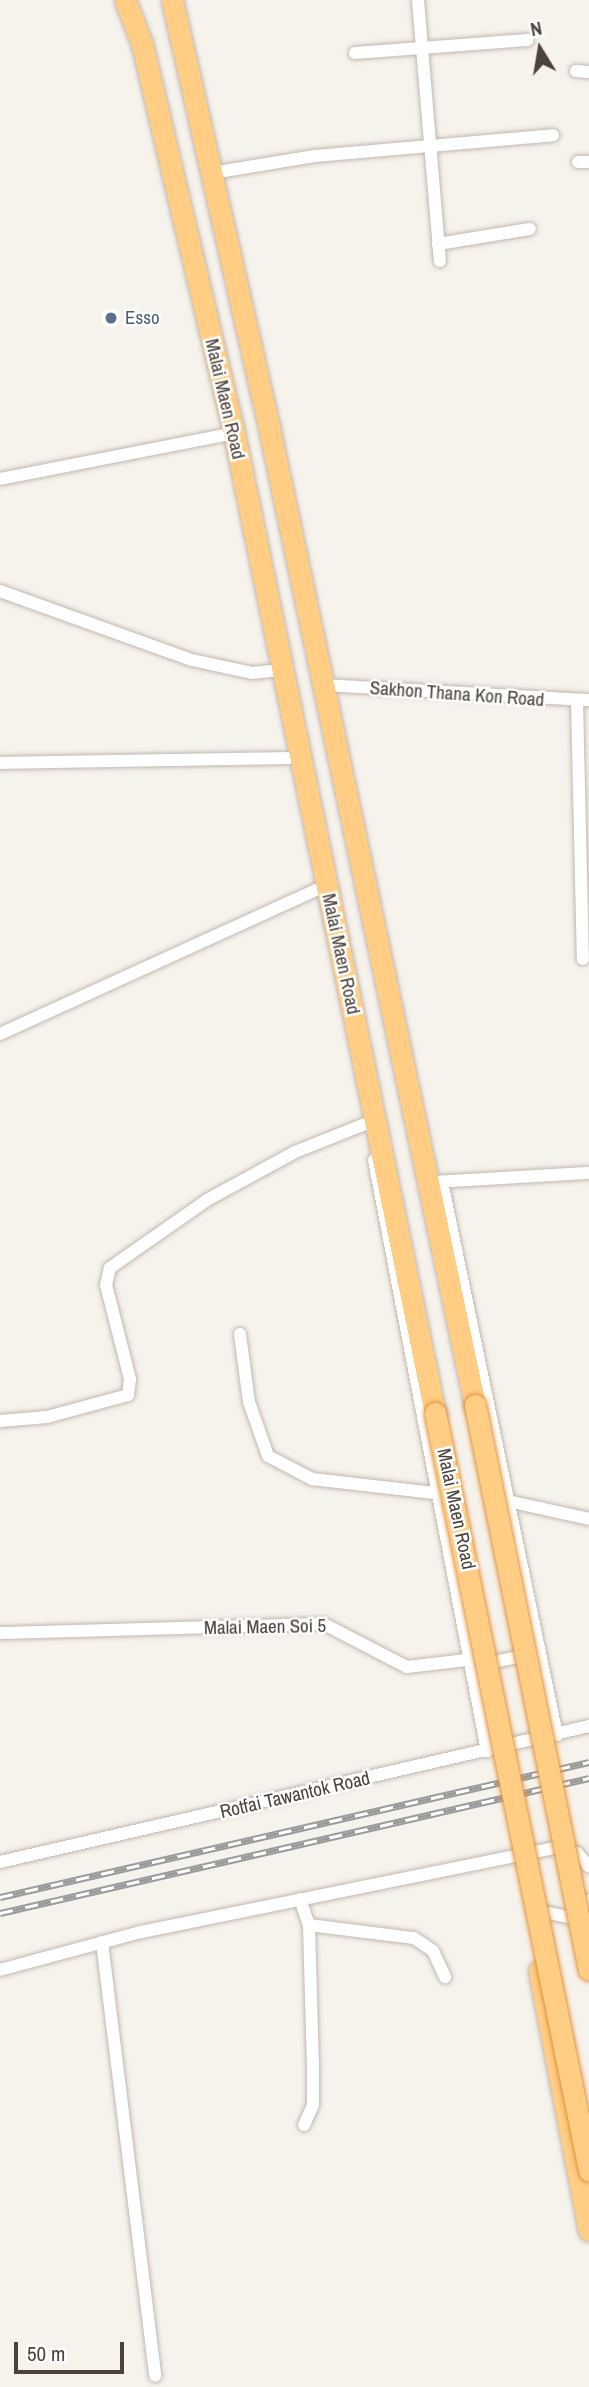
<!DOCTYPE html>
<style>
body{margin:0}
#map{position:relative;width:589px;height:2387px;overflow:hidden;background:#f6f2ec;font-family:"Archivo Narrow",sans-serif}
div>[style]{position:absolute}
.roads{filter:drop-shadow(0 0 2px #c2b9ae) drop-shadow(0 0 2px #c2b9ae)}
.minor>*{height:12px;margin:-6px;padding:0 6px;transform-origin:6px;border-radius:6px;background:#fff}
.trunk>*{height:21px;margin:-10.5px;padding:0 10.5px;transform-origin:10.5px;border-radius:10.5px;background:#ffcd84}
.rail>*{height:7px;margin-top:-3.5px;transform-origin:0;background:repeating-linear-gradient(90deg,#fff 0 13px,#9a9a9a 0 26px);box-sizing:border-box;border-block:2px solid #9a9a9a}
.bridges{filter:drop-shadow(0 0 2px #e0943b) drop-shadow(0 0 2px #e0943b)}
.trunk-bridge>*{height:21px;margin:-10.5px;padding:0 10.5px;transform-origin:10.5px;border-radius:10.5px;background:#ffcd84}
.dots>*{width:19px;height:19px;translate:-50% -50%;box-sizing:border-box;border:4px solid #fff;border-radius:50%}
span{translate:-50% -50%;white-space:nowrap;text-align:center;line-height:1.15;-webkit-text-stroke:5px #fff;paint-order:stroke}
.service-label{font-size:19px;color:#4e5e75}
.left{translate:0 -50%;text-align:left}
.street-label{font-size:19px;color:#4b4239}
.north{position:absolute;left:505px;top:14px;width:70px;height:70px;-webkit-text-stroke:5px #fff;paint-order:stroke;rotate:349deg;font-size:19px;font-weight:700;line-height:28px;text-align:center;color:#4b4239}
.north::after{content:'';display:block;margin:auto;width:24px;height:32px;background:#4b4239;clip-path:polygon(50% 0,100% 100%,50% 72%,0 100%)}
.scale{position:absolute;left:14px;top:2342px;width:110px;height:32px;box-sizing:border-box;border:4px solid #4b4239;border-top:0;padding-left:9px;font-size:21px;line-height:24px;white-space:nowrap;color:#4b4239;-webkit-text-stroke:5px #fff;paint-order:stroke}
</style>
<div id="map">
<div class="roads">
<div class="minor">
<i style="left:418px;top:0;width:262px;rotate:85.2deg"></i>
<i style="left:355px;top:53px;width:173px;rotate:-4.3deg"></i>
<i style="left:576px;top:71px;width:13px;rotate:4deg"></i>
<i style="left:578px;top:162px;width:11px"></i>
<i style="left:212px;top:173px;width:104px;rotate:-9.4deg"></i>
<i style="left:315px;top:156px;width:239px;rotate:-5deg"></i>
<i style="left:438px;top:244px;width:93px;rotate:-9.3deg"></i>
<i style="left:0;top:479px;width:238px;rotate:-11.1deg"></i>
<i style="left:0;top:591px;width:204px;rotate:19.8deg"></i>
<i style="left:192px;top:660px;width:61px;rotate:12.2deg"></i>
<i style="left:252px;top:673px;width:30px;rotate:-6deg"></i>
<i style="left:325px;top:685px;width:264px;rotate:3.3deg"></i>
<i style="left:577px;top:701px;width:258px;rotate:88.7deg"></i>
<i style="left:0;top:763px;width:300px;rotate:-1deg"></i>
<i style="left:0;top:1034px;width:359px;rotate:-24.5deg"></i>
<i style="left:374px;top:1160px;width:602px;rotate:79.18deg"></i>
<i style="left:436px;top:1182px;width:153px;rotate:-3.4deg"></i>
<i style="left:442px;top:1182px;width:565px;rotate:78.25deg"></i>
<i style="left:240px;top:1334px;width:69px;rotate:82.5deg"></i>
<i style="left:249px;top:1402px;width:57px;rotate:70.6deg"></i>
<i style="left:268px;top:1456px;width:50px;rotate:27.6deg"></i>
<i style="left:312px;top:1479px;width:123px;rotate:6.5deg"></i>
<i style="left:0;top:1421px;width:47px;rotate:-4.9deg"></i>
<i style="left:47px;top:1417px;width:84px;rotate:-15.2deg"></i>
<i style="left:128px;top:1395px;width:16px;rotate:-83deg"></i>
<i style="left:130px;top:1379px;width:97px;rotate:-104.3deg"></i>
<i style="left:106px;top:1285px;width:17px;rotate:-77deg"></i>
<i style="left:110px;top:1268px;width:118px;rotate:-35deg"></i>
<i style="left:207px;top:1200px;width:100px;rotate:-28.6deg"></i>
<i style="left:295px;top:1152px;width:86px;rotate:-21.8deg"></i>
<i style="left:512px;top:1502px;width:79px;rotate:12.4deg"></i>
<i style="left:0;top:1633px;width:324px;rotate:-1.6deg"></i>
<i style="left:324px;top:1624px;width:93px;rotate:27.4deg"></i>
<i style="left:407px;top:1667px;width:60px;rotate:-6.7deg"></i>
<i style="left:480px;top:1665px;width:39px;rotate:-12deg"></i>
<i style="left:518px;top:1657px;width:13px;rotate:18deg"></i>
<i style="left:0;top:1862px;width:604px;rotate:-13deg"></i>
<i style="left:300px;top:1899px;width:28px;rotate:71deg"></i>
<i style="left:309px;top:1925px;width:139px;rotate:88.4deg"></i>
<i style="left:313px;top:2064px;width:41px;rotate:90deg"></i>
<i style="left:313px;top:2105px;width:22px;rotate:114deg"></i>
<i style="left:535px;top:1910px;width:35px;rotate:12deg"></i>
<i style="left:569px;top:1917px;width:26px;rotate:-40deg"></i>
<i style="left:309px;top:1925px;width:106px;rotate:7.1deg"></i>
<i style="left:414px;top:1938px;width:23px;rotate:34deg"></i>
<i style="left:433px;top:1951px;width:29px;rotate:65deg"></i>
<i style="left:102px;top:1942px;width:437px;rotate:83deg"></i>
<i style="left:0;top:1970px;width:146px;rotate:-15.1deg"></i>
<i style="left:141px;top:1932px;width:420px;rotate:-11.5deg"></i>
<i style="left:553px;top:1848px;width:25px;rotate:12deg"></i>
<i style="left:577px;top:1853px;width:18px;rotate:49deg"></i>
</div>
<div class="trunk">
<i style="left:125px;top:0;width:47px;rotate:68.9deg"></i>
<i style="left:142px;top:44px;width:400px;rotate:76.7deg"></i>
<i style="left:234px;top:433px;width:1000px;rotate:78.41deg"></i>
<i style="left:172px;top:0;width:438px;rotate:77.2deg"></i>
<i style="left:269px;top:427px;width:999px;rotate:78.11deg"></i>
<i style="left:539px;top:1971px;width:264px;rotate:79.1deg"></i>
</div>
</div>
<div class="rail">
<i style="left:0;top:1897px;width:604px;rotate:-12.91deg"></i>
<i style="left:0;top:1913px;width:604px;rotate:-12.91deg"></i>
</div>
<div class="bridges">
<div class="trunk-bridge">
<i style="left:475px;top:1405px;width:576px;rotate:78.59deg"></i>
<i style="left:435px;top:1413px;width:773px;rotate:78.5deg"></i>
</div>
</div>
<div class="dots">
<i style="left:111px;top:318px;background:#5c6f8a"></i>
</div>
<div class="service-label">
<span class="left" style="left:125px;top:318px">Esso</span>
</div>
<div class="street-label">
<span style="left:225px;top:399px;rotate:77deg">Malai Maen Road</span>
<span style="left:457px;top:694px;rotate:4deg">Sakhon Thana Kon Road</span>
<span style="left:341px;top:954px;rotate:78deg">Malai Maen Road</span>
<span style="left:456px;top:1509px;rotate:78deg">Malai Maen Road</span>
<span style="left:265px;top:1627px;rotate:-1deg">Malai Maen Soi 5</span>
<span style="left:295px;top:1795px;rotate:-13deg">Rotfai Tawantok Road</span>
</div>
<div class="north">N</div>
<div class="scale">50 m</div>
</div>
